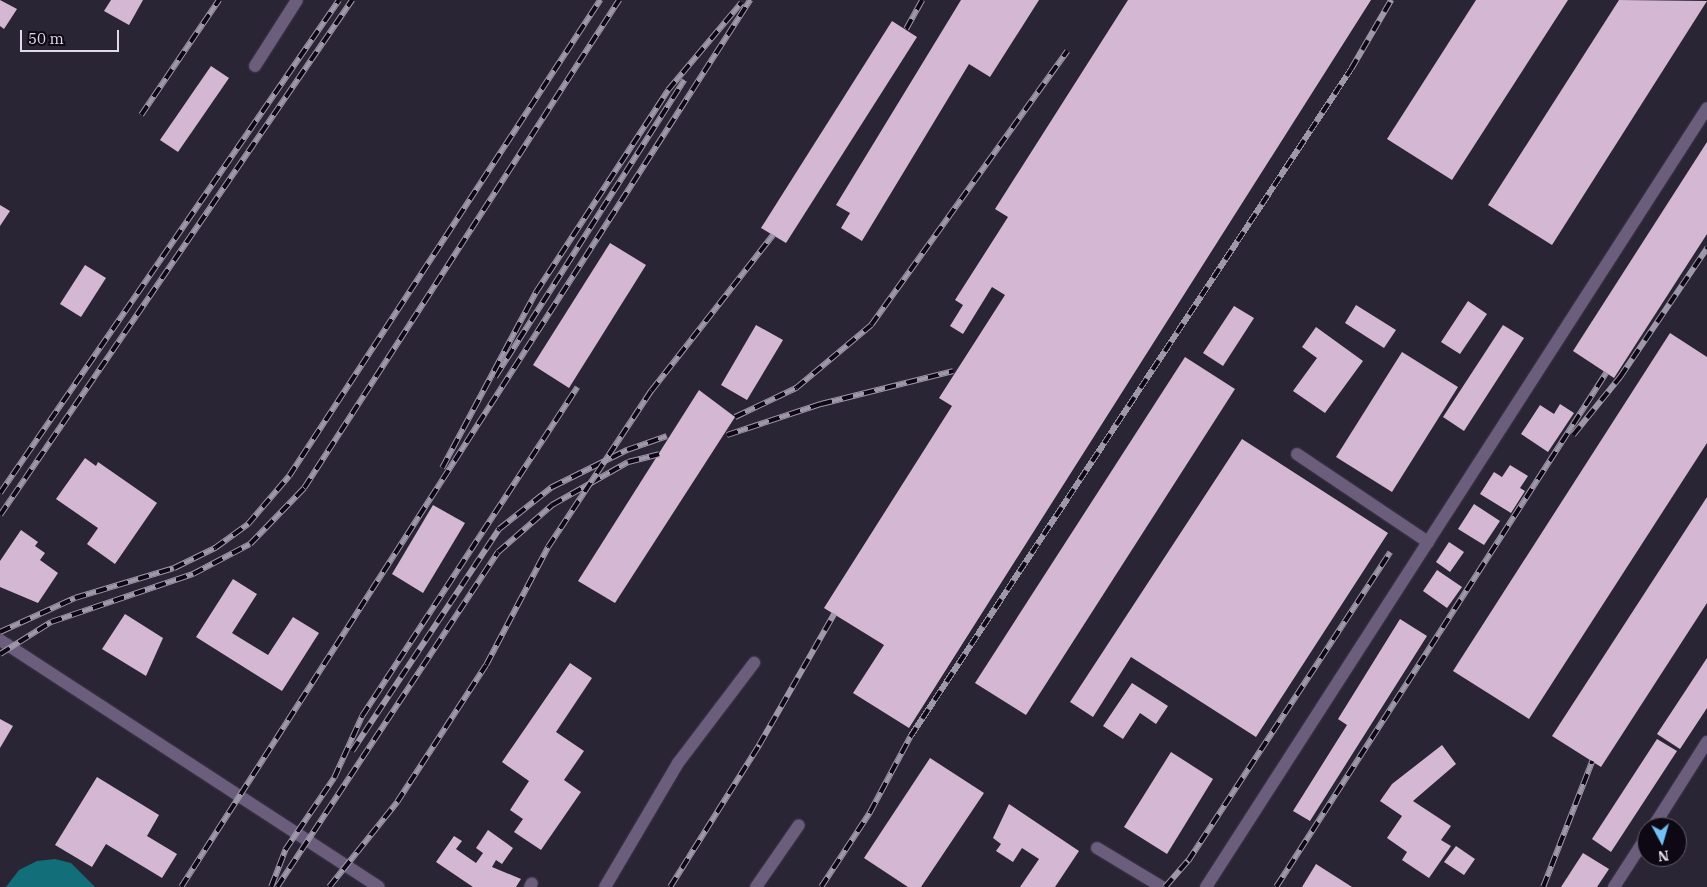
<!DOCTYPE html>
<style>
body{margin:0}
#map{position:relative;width:1707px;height:887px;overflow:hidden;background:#261a33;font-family:"IBM Plex Serif",serif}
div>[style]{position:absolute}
.industrial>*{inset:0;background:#2a2535}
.water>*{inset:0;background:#126e78}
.building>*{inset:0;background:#d4b8d3}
.roads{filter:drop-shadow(0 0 1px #3d3448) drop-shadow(0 0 1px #3d3448)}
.minor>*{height:12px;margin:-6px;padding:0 6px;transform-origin:6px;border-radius:6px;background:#6b5e7c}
.rail>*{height:5.5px;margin-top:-2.75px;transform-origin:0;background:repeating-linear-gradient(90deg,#0d0813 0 11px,#9f97aa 0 22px);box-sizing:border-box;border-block:1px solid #9f97aa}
span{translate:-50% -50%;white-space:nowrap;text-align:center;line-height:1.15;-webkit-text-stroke:5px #0d0813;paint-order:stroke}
.north{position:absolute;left:1637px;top:817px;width:50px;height:50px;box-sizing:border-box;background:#0d0813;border:1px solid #625c69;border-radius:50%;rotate:174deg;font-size:14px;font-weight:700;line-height:20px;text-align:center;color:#e1daeb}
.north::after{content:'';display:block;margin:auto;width:18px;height:22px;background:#71c1f4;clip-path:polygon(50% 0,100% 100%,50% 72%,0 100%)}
.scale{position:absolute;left:20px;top:30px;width:99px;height:22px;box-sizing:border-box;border:2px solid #e1daeb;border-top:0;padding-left:6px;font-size:15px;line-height:18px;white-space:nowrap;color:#e1daeb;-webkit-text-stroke:4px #0d0813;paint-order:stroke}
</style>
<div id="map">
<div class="industrial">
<i style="clip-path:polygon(evenodd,0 0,1707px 0,1707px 887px,0 887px,0 0,1647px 827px,1677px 827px,1677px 857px,1647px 857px,1647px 827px)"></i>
</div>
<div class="water">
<i style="clip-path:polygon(55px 859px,71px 863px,95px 887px,6px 887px,19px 870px,37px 861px)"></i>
</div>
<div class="building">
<i style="clip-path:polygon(0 0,17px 9px,4px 29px,0 26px)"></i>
<i style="clip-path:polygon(111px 0,143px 0,129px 25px,104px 11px)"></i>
<i style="clip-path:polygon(961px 0,1039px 0,990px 77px,969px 64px,862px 241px,841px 228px,850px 213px,836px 205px)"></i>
<i style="clip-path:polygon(1128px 0,1371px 0,909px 728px,853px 693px,884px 645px,824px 608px,952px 406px,939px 398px,1005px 295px,992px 287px,963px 334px,950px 326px,963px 305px,955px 300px,1008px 217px,995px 209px)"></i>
<i style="clip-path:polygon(1476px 0,1568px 0,1452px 180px,1387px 139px)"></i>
<i style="clip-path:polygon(1619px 0,1707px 1px,1552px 245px,1488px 205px)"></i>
<i style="clip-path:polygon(892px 21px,917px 37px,786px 243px,761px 228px)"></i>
<i style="clip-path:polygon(211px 66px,229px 78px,178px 152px,160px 140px)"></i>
<i style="clip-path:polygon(1707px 142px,1707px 234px,1614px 378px,1573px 351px)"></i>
<i style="clip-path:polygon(0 205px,10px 211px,0 226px)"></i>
<i style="clip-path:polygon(610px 243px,646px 265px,569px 388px,533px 365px)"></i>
<i style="clip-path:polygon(85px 265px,106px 278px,81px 317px,60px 304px)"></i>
<i style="clip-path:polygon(1468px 301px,1487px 314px,1460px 354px,1441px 342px)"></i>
<i style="clip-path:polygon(1356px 305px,1396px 330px,1384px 348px,1345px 323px)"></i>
<i style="clip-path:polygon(1234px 306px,1254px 318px,1223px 366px,1203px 353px)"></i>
<i style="clip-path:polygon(756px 325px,783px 340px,747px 400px,721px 385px)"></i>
<i style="clip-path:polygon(1503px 325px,1524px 338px,1464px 431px,1443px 417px)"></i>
<i style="clip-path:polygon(1316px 327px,1363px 361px,1325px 413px,1293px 391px,1317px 358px,1302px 347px)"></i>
<i style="clip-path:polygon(1670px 333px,1707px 357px,1707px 443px,1529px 719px,1453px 671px)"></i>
<i style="clip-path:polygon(1402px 352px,1458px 387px,1392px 492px,1336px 457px)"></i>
<i style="clip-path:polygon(1185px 357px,1235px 389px,1026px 715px,975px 683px)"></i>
<i style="clip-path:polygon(699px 390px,735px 417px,615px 603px,578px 581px)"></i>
<i style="clip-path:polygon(1560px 404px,1574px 413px,1548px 452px,1521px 434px,1540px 405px,1554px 414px)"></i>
<i style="clip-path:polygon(1242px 439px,1388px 533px,1256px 737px,1131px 657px,1093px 717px,1070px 702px)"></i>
<i style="clip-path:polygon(85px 458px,96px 466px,98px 462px,157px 503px,115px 564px,87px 544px,98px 528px,56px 499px)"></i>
<i style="clip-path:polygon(1510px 465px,1528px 476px,1520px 488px,1525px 491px,1511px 513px,1480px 494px,1494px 472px,1502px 477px)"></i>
<i style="clip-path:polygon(1707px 497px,1707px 603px,1601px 767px,1552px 736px)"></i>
<i style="clip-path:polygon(1474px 504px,1500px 521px,1484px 545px,1458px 529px)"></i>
<i style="clip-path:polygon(433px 505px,465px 523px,423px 593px,392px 574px)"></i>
<i style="clip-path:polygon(21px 530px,38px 542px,35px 546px,45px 553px,40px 560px,58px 573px,38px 603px,0 587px,0 561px)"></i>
<i style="clip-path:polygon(1449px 542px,1464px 552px,1450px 572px,1436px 562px)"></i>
<i style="clip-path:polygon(1437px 570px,1462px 587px,1447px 608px,1423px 591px)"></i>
<i style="clip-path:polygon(233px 579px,257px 594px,232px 633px,268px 655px,293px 617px,319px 633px,282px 691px,196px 637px)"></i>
<i style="clip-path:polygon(125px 614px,163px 638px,146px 676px,102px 649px)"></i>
<i style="clip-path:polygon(1400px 619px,1427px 636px,1310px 821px,1293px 811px,1347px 725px,1338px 719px)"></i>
<i style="clip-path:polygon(1707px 658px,1707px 708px,1680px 749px,1657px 734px)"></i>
<i style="clip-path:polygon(570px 663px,592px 678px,556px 732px,584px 751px,564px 780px,581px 792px,541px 850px,514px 832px,523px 819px,510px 810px,529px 781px,502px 762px)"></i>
<i style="clip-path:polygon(1132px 683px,1168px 706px,1156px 724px,1140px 713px,1123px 739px,1103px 726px)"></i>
<i style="clip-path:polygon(0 719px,13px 726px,0 748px)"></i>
<i style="clip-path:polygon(1657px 739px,1677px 751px,1611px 852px,1592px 839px)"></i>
<i style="clip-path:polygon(1442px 745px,1456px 764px,1413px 801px,1451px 826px,1441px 840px,1451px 846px,1429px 878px,1402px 860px,1407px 852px,1387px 838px,1402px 816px,1380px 801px,1392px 784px)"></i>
<i style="clip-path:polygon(1171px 752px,1213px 779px,1167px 854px,1124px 827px)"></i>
<i style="clip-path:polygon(930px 758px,984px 793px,921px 887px,908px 887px,864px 858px)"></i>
<i style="clip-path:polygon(97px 777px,159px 815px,147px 836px,177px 854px,162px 878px,106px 844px,92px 867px,55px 845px)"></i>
<i style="clip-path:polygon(1009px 804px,1079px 851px,1055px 887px,1020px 887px,1039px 859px,1022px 848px,1013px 862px,996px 851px,1001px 844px,993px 838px)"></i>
<i style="clip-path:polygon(488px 830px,513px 848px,502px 864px,496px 860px,492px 867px,521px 879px,516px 887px,473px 887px,436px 862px,454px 836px,462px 841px,456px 849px,476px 863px,483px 853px,476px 848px)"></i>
<i style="clip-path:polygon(1456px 846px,1475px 859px,1464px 875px,1444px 862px)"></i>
<i style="clip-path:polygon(1583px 853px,1609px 869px,1597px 887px,1561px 887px)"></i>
<i style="clip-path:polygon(1316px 864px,1352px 887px,1302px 887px)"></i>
</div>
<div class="roads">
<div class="minor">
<i style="left:255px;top:66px;width:78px;rotate:-57.5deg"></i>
<i style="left:1297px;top:454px;width:158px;rotate:33.9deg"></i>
<i style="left:0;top:640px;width:452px;rotate:33.1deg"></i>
<i style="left:1653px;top:827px;width:101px;rotate:-57.6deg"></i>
<i style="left:1097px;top:848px;width:76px;rotate:31deg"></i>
<i style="left:530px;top:887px;width:4px;rotate:-63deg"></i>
<i style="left:605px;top:887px;width:144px;rotate:-59.5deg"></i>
<i style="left:678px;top:763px;width:126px;rotate:-52.8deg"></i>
<i style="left:756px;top:887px;width:75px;rotate:-55.3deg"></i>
<i style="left:1206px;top:887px;width:926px;rotate:-57.25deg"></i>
<i style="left:1614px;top:887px;width:61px;rotate:-57.1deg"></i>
</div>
</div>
<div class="rail">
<i style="left:906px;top:29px;width:33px;rotate:-61deg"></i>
<i style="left:141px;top:115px;width:139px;rotate:-55.9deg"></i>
<i style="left:495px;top:377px;width:352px;rotate:-57.5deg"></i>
<i style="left:735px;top:417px;width:68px;rotate:-25.4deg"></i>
<i style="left:796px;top:388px;width:98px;rotate:-40deg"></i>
<i style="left:871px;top:325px;width:337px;rotate:-54.4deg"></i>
<i style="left:727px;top:435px;width:99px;rotate:-18.3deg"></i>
<i style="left:821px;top:404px;width:136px;rotate:-14deg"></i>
<i style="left:1573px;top:435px;width:75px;rotate:-51deg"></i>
<i style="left:1620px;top:377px;width:156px;rotate:-56deg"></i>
<i style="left:442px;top:468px;width:200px;rotate:-61.9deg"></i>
<i style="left:536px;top:292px;width:241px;rotate:-56.8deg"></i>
<i style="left:668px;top:90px;width:114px;rotate:-50deg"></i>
<i style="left:0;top:493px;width:598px;rotate:-55.49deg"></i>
<i style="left:0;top:515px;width:624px;rotate:-55.65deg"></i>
<i style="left:0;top:632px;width:82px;rotate:-24.4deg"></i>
<i style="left:75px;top:598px;width:103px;rotate:-16.9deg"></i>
<i style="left:174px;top:568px;width:46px;rotate:-26deg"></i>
<i style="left:215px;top:548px;width:41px;rotate:-36deg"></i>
<i style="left:248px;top:524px;width:63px;rotate:-49.5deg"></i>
<i style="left:289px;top:476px;width:569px;rotate:-56.84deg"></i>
<i style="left:0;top:654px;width:60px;rotate:-32.1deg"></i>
<i style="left:51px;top:622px;width:150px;rotate:-18.7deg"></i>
<i style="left:193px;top:574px;width:64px;rotate:-27.8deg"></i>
<i style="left:250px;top:544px;width:78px;rotate:-46deg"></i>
<i style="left:304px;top:488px;width:581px;rotate:-57.16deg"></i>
<i style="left:352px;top:751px;width:266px;rotate:-56.5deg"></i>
<i style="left:499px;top:529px;width:68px;rotate:-38.4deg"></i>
<i style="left:552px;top:487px;width:84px;rotate:-26.3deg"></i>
<i style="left:627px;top:450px;width:42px;rotate:-19.3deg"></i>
<i style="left:181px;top:887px;width:1054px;rotate:-57.32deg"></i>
<i style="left:271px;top:887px;width:40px;rotate:-69deg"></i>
<i style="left:285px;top:850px;width:87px;rotate:-55.8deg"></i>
<i style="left:334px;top:778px;width:68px;rotate:-65.7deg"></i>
<i style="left:362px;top:716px;width:393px;rotate:-56.8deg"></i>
<i style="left:277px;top:887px;width:401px;rotate:-56.6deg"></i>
<i style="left:498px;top:552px;width:72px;rotate:-41deg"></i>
<i style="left:552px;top:505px;width:87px;rotate:-29.5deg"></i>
<i style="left:628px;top:462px;width:32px;rotate:-14deg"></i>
<i style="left:329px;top:887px;width:109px;rotate:-51.3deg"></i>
<i style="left:397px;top:802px;width:163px;rotate:-57deg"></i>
<i style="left:486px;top:665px;width:133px;rotate:-62.3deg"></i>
<i style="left:548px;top:547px;width:187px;rotate:-56.6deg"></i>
<i style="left:651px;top:391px;width:198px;rotate:-52deg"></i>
<i style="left:670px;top:887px;width:168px;rotate:-57.9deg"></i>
<i style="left:759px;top:745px;width:151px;rotate:-60.2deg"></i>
<i style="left:821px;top:887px;width:90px;rotate:-56.8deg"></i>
<i style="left:870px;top:812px;width:85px;rotate:-61.9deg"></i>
<i style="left:910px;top:737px;width:800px;rotate:-56.57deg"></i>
<i style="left:1351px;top:69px;width:80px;rotate:-59.9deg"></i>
<i style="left:1165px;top:887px;width:35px;rotate:-49deg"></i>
<i style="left:1188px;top:861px;width:369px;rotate:-56.8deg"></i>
<i style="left:1276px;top:887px;width:611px;rotate:-57.3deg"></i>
<i style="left:1543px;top:887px;width:135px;rotate:-68.7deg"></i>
</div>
<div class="north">N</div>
<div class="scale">50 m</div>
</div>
